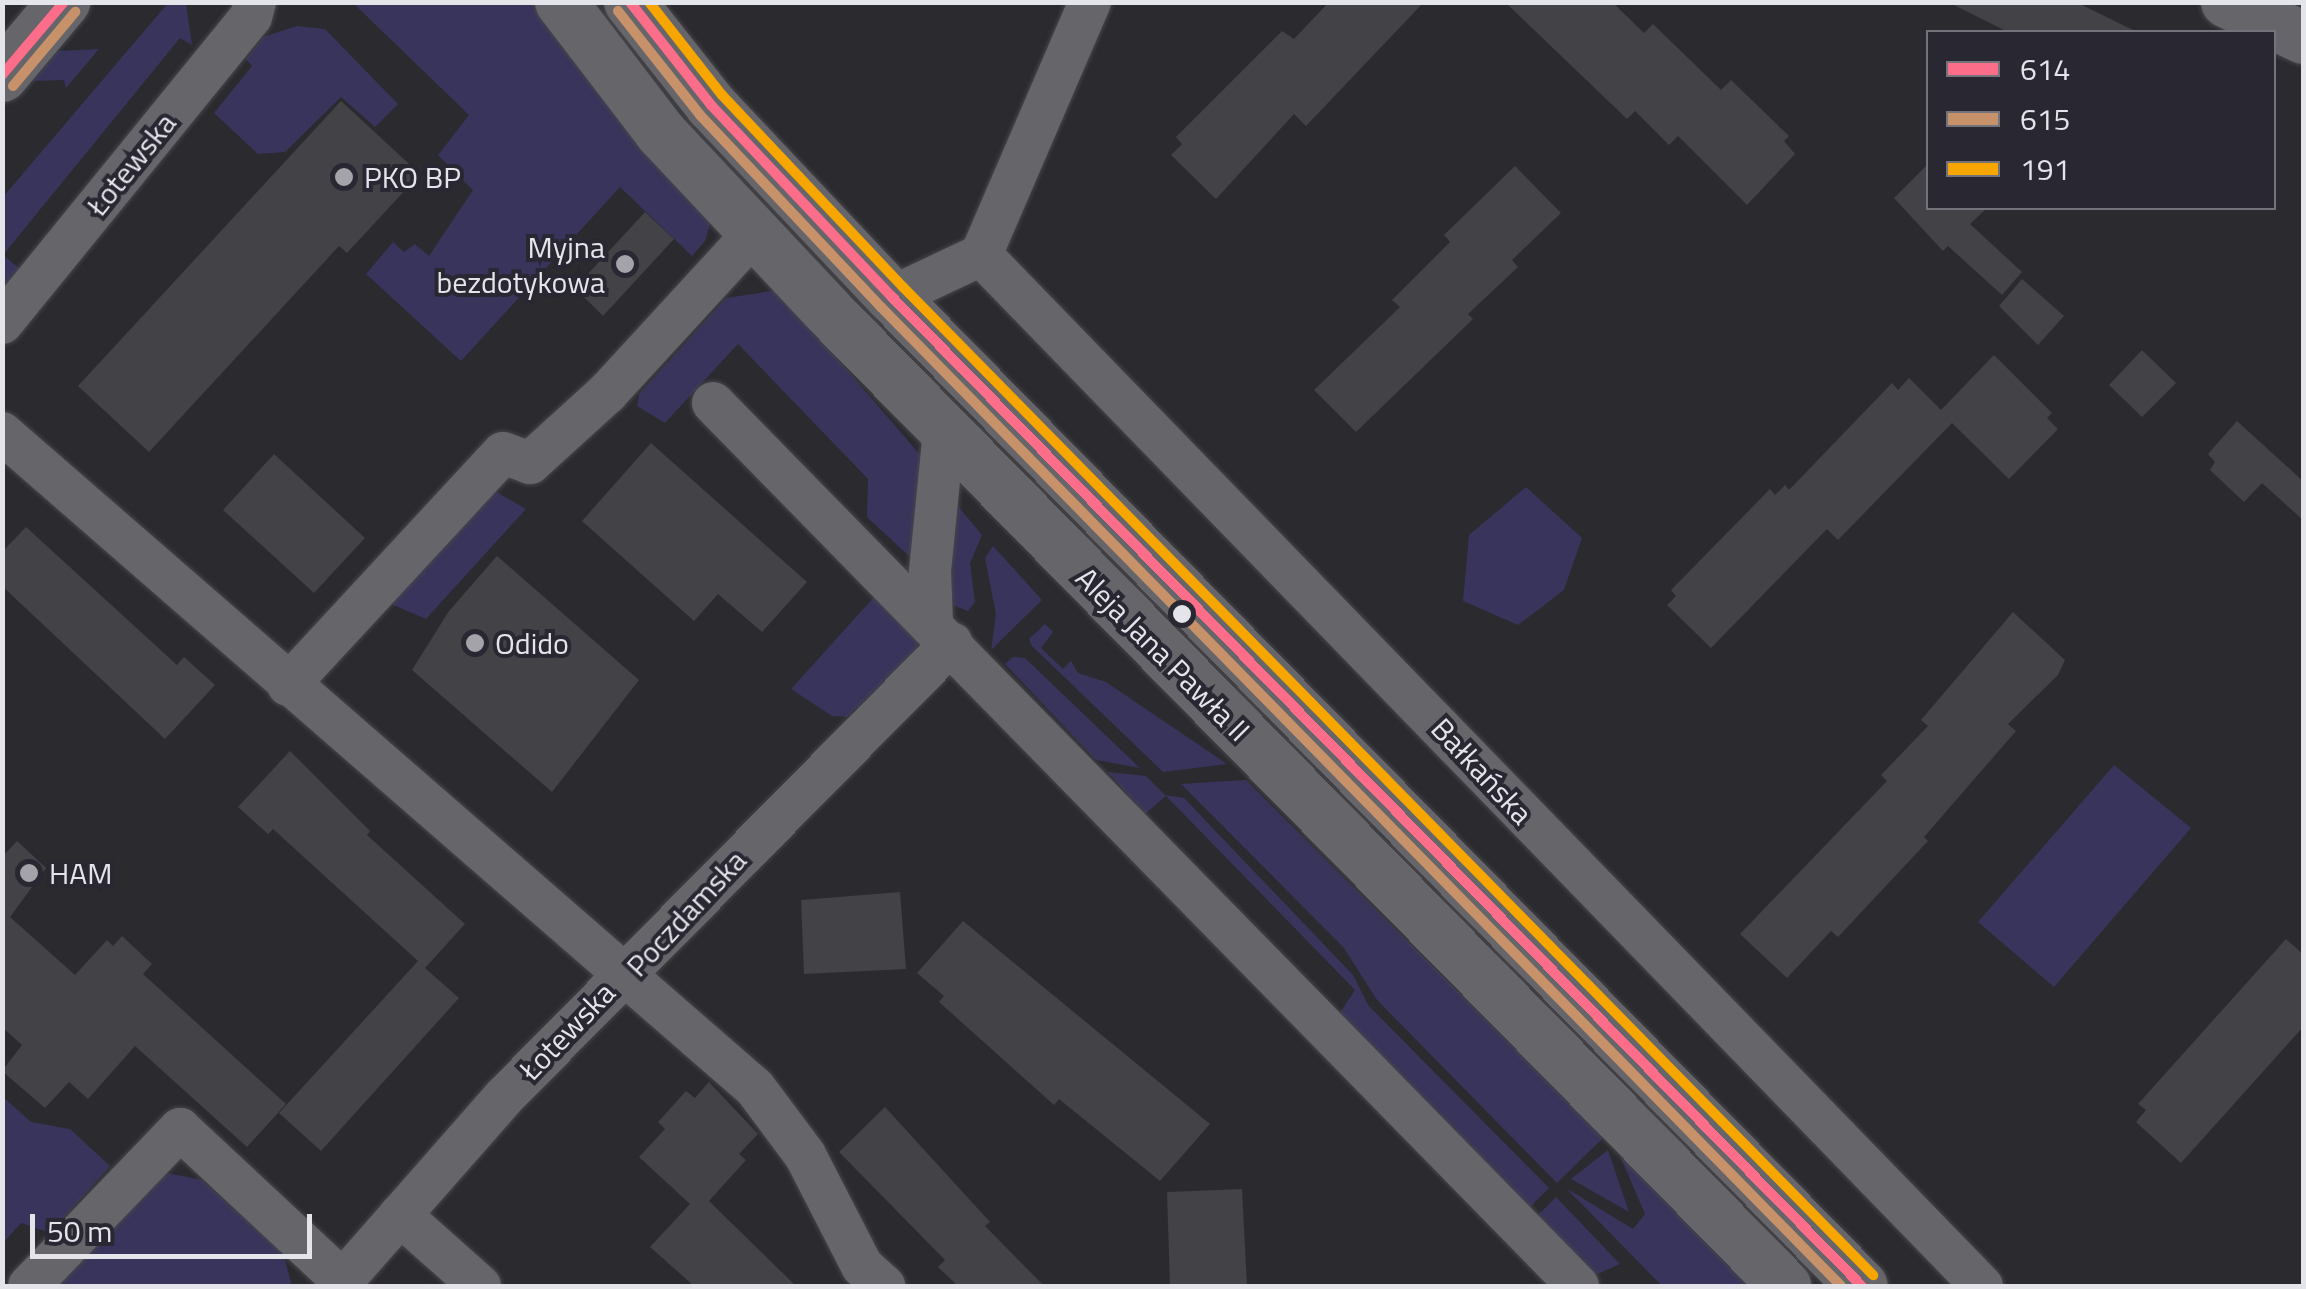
<!DOCTYPE html>
<meta charset="utf-8">
<style>
body{margin:0}
#map{position:relative;width:2306px;height:1289px;overflow:hidden;background:#2a2a2f;font-family:"Titillium Web",sans-serif}
div>[style]{position:absolute}
.green>*{inset:0;background:#38345c}
.building>*{inset:0;background:#424247}
.roads{filter:drop-shadow(0 0 2px #46454a) drop-shadow(0 0 2px #46454a)}
.minor>*{height:42px;margin:-21px;padding:0 21px;transform-origin:21px;border-radius:21px;background:#65656a}
.tertiary>*{height:52px;margin:-26px;padding:0 26px;transform-origin:26px;border-radius:26px;background:#65656a}
.bus-1>*{height:10px;margin:-5px;padding:0 5px;transform-origin:5px;border-radius:5px;background:#fb6d88}
.bus-2>*{height:10px;margin:-5px;padding:0 5px;transform-origin:5px;border-radius:5px;background:#c7916a}
.bus-3>*{height:10px;margin:-5px;padding:0 5px;transform-origin:5px;border-radius:5px;background:#f7a600}
.dots>*{width:28px;height:28px;translate:-50% -50%;box-sizing:border-box;border:5px solid #282732;border-radius:50%}
span{translate:-50% -50%;white-space:nowrap;text-align:center;line-height:1.15;-webkit-text-stroke:8px #282732;paint-order:stroke}
.street-label{font-size:30px;color:#e4e4eb}
.poi-label{font-size:30px;color:#e4e4eb}
.left{translate:0 -50%;text-align:left}
.right{translate:-100% -50%;text-align:right}
.frame{position:absolute;inset:0;border:5px solid #e4e4eb;pointer-events:none}
.legend{position:absolute;left:1926px;top:30px;width:350px;height:180px;box-sizing:border-box;background:#282732;border:2px solid #73737c;margin:0;padding:12px 18px;list-style:none;font-size:30px;color:#e4e4eb}
.legend li{display:flex;align-items:center;gap:20px;height:50px}
.legend b{width:50px;border:2px solid #73737c}
.scale{position:absolute;left:30px;top:1214px;width:282px;height:45px;box-sizing:border-box;border:5px solid #e4e4eb;border-top:0;padding-left:12px;font-size:30px;line-height:35px;white-space:nowrap;color:#e4e4eb;-webkit-text-stroke:8px #282732;paint-order:stroke}
</style>
<div id="map">
<div class="green">
<i style="clip-path:polygon(168px 3px,186px 3px,192px 45px,180px 38px,3px 255px,22px 271px,3px 296px,3px 197px)"></i>
<i style="clip-path:polygon(353px 3px,538px 3px,713px 214px,705px 241px,692px 256px,620px 187px,461px 361px,366px 274px,393px 242px,404px 252px,415px 244px,429px 256px,473px 190px,438px 155px,469px 115px)"></i>
<i style="clip-path:polygon(297px 26px,325px 29px,398px 104px,375px 127px,341px 97px,285px 152px,258px 154px,214px 113px,252px 66px,246px 59px,263px 37px)"></i>
<i style="clip-path:polygon(99px 49px,66px 88px,64px 80px,33px 81px,58px 51px)"></i>
<i style="clip-path:polygon(778px 290px,929px 465px,920px 555px,909px 556px,867px 517px,868px 479px,738px 344px,665px 423px,637px 406px,639px 394px,726px 298px)"></i>
<i style="clip-path:polygon(488px 487px,526px 509px,426px 619px,391px 604px)"></i>
<i style="clip-path:polygon(1526px 487px,1582px 538px,1564px 590px,1518px 625px,1463px 601px,1469px 535px)"></i>
<i style="clip-path:polygon(957px 505px,982px 535px,970px 563px,975px 602px,968px 611px,947px 603px)"></i>
<i style="clip-path:polygon(993px 546px,1042px 600px,991px 650px,996px 614px,985px 558px)"></i>
<i style="clip-path:polygon(884px 586px,919px 639px,916px 653px,847px 717px,832px 716px,791px 689px)"></i>
<i style="clip-path:polygon(1045px 624px,1053px 632px,1041px 648px,1063px 669px,1071px 661px,1078px 673px,1106px 682px,1227px 764px,1163px 772px,1032px 646px,1029px 639px)"></i>
<i style="clip-path:polygon(1013px 657px,1025px 658px,1140px 768px,1096px 760px,1005px 664px)"></i>
<i style="clip-path:polygon(2114px 765px,2191px 828px,2054px 987px,1978px 922px)"></i>
<i style="clip-path:polygon(1108px 772px,1146px 776px,1165px 795px,1184px 798px,1353px 975px,1368px 1005px,1549px 1188px,1528px 1209px,1339px 1014px,1355px 990px,1166px 796px,1145px 814px)"></i>
<i style="clip-path:polygon(1246px 780px,1604px 1137px,1557px 1183px,1377px 1000px,1344px 948px,1181px 784px)"></i>
<i style="clip-path:polygon(2px 1096px,31px 1122px,70px 1129px,110px 1166px,50px 1233px,21px 1223px,3px 1243px)"></i>
<i style="clip-path:polygon(1617px 1149px,1753px 1286px,1662px 1286px,1566px 1188px,1633px 1229px,1645px 1214px)"></i>
<i style="clip-path:polygon(1608px 1150px,1629px 1212px,1571px 1179px)"></i>
<i style="clip-path:polygon(167px 1173px,202px 1180px,283px 1253px,292px 1286px,54px 1286px)"></i>
<i style="clip-path:polygon(1556px 1197px,1620px 1264px,1593px 1276px,1536px 1217px)"></i>
</div>
<div class="building">
<i style="clip-path:polygon(1329px 2px,1424px 2px,1306px 126px,1294px 114px,1216px 199px,1171px 155px,1182px 144px,1176px 137px,1282px 31px,1294px 39px)"></i>
<i style="clip-path:polygon(1505px 2px,1612px 2px,1644px 33px,1653px 24px,1721px 90px,1731px 80px,1789px 136px,1784px 141px,1795px 154px,1747px 205px,1678px 136px,1669px 145px,1635px 111px,1627px 119px)"></i>
<i style="clip-path:polygon(1948px 2px,2076px 2px,2137px 32px,2008px 32px)"></i>
<i style="clip-path:polygon(341px 101px,420px 174px,347px 253px,339px 246px,149px 452px,78px 386px)"></i>
<i style="clip-path:polygon(1928px 164px,1928px 208px,1987px 208px,1970px 224px,2022px 272px,2002px 295px,1948px 246px,1943px 251px,1894px 198px)"></i>
<i style="clip-path:polygon(1515px 166px,1561px 213px,1512px 260px,1518px 267px,1468px 314px,1473px 319px,1356px 432px,1314px 390px,1400px 307px,1392px 300px,1450px 242px,1444px 235px)"></i>
<i style="clip-path:polygon(645px 212px,674px 239px,603px 316px,575px 288px)"></i>
<i style="clip-path:polygon(2022px 279px,2064px 316px,2038px 345px,1999px 306px)"></i>
<i style="clip-path:polygon(2142px 350px,2176px 383px,2142px 417px,2109px 385px)"></i>
<i style="clip-path:polygon(1994px 355px,2052px 413px,2047px 418px,2058px 429px,2009px 479px,1952px 423px,1838px 540px,1827px 529px,1711px 648px,1667px 605px,1676px 596px,1671px 590px,1770px 489px,1775px 495px,1785px 485px,1789px 490px,1892px 383px,1898px 390px,1909px 378px,1941px 410px)"></i>
<i style="clip-path:polygon(2237px 421px,2304px 482px,2304px 521px,2262px 483px,2244px 502px,2210px 470px,2215px 462px,2208px 454px)"></i>
<i style="clip-path:polygon(651px 443px,807px 582px,762px 632px,718px 594px,694px 621px,582px 521px)"></i>
<i style="clip-path:polygon(274px 454px,365px 538px,314px 593px,223px 510px)"></i>
<i style="clip-path:polygon(26px 527px,177px 665px,184px 657px,215px 685px,165px 739px,2px 586px,2px 552px)"></i>
<i style="clip-path:polygon(497px 556px,639px 680px,552px 792px,412px 670px,449px 611px)"></i>
<i style="clip-path:polygon(2013px 612px,2065px 660px,2058px 675px,2008px 724px,2016px 731px,1924px 837px,1928px 841px,1838px 937px,1831px 931px,1787px 978px,1740px 934px,1887px 781px,1881px 775px,1928px 726px,1921px 720px)"></i>
<i style="clip-path:polygon(290px 751px,370px 831px,367px 835px,465px 924px,425px 968px,459px 998px,321px 1151px,279px 1113px,418px 961px,273px 829px,268px 834px,238px 807px)"></i>
<i style="clip-path:polygon(17px 841px,46px 868px,10px 917px,75px 975px,107px 940px,113px 946px,122px 936px,152px 964px,143px 974px,286px 1104px,247px 1147px,135px 1046px,88px 1099px,69px 1082px,45px 1108px,2px 1071px,22px 1045px,2px 1027px,2px 857px)"></i>
<i style="clip-path:polygon(900px 892px,906px 969px,804px 974px,801px 900px)"></i>
<i style="clip-path:polygon(963px 921px,1210px 1124px,1160px 1181px,1059px 1099px,1054px 1105px,939px 1002px,944px 996px,917px 973px)"></i>
<i style="clip-path:polygon(2286px 939px,2304px 955px,2304px 1026px,2181px 1163px,2136px 1122px,2146px 1110px,2138px 1104px)"></i>
<i style="clip-path:polygon(709px 1082px,758px 1134px,739px 1154px,746px 1160px,709px 1201px,796px 1286px,694px 1286px,650px 1247px,690px 1204px,639px 1157px,665px 1129px,658px 1122px,686px 1091px,695px 1098px)"></i>
<i style="clip-path:polygon(885px 1107px,990px 1222px,985px 1226px,1044px 1286px,958px 1286px,938px 1267px,945px 1260px,839px 1152px)"></i>
<i style="clip-path:polygon(1242px 1189px,1247px 1286px,1170px 1286px,1167px 1192px)"></i>
</div>
<div class="roads">
<div class="minor">
<i style="left:981px;top:255px;width:1437px;rotate:45.85deg"></i>
<i style="left:892px;top:297px;width:98px;rotate:-25.3deg"></i>
<i style="left:981px;top:255px;width:275px;rotate:-66.7deg"></i>
<i style="left:2px;top:323px;width:395px;rotate:-50.9deg"></i>
<i style="left:251px;top:17px;width:16px;rotate:-75deg"></i>
<i style="left:713px;top:403px;width:1236px;rotate:45.59deg"></i>
<i style="left:2px;top:433px;width:998px;rotate:41.02deg"></i>
<i style="left:755px;top:1088px;width:84px;rotate:53.3deg"></i>
<i style="left:805px;top:1155px;width:125px;rotate:62.8deg"></i>
<i style="left:862px;top:1266px;width:30px;rotate:42deg"></i>
<i style="left:932px;top:622px;width:51px;rotate:-92.2deg"></i>
<i style="left:930px;top:571px;width:141px;rotate:-84.3deg"></i>
<i style="left:288px;top:685px;width:316px;rotate:-47.2deg"></i>
<i style="left:503px;top:453px;width:29px;rotate:20deg"></i>
<i style="left:530px;top:463px;width:104px;rotate:-42.3deg"></i>
<i style="left:607px;top:393px;width:219px;rotate:-47.4deg"></i>
<i style="left:400px;top:1215px;width:107px;rotate:41.6deg"></i>
<i style="left:29px;top:1286px;width:218px;rotate:-46.1deg"></i>
<i style="left:180px;top:1129px;width:223px;rotate:43deg"></i>
<i style="left:338px;top:1286px;width:253px;rotate:-48.7deg"></i>
<i style="left:505px;top:1096px;width:636px;rotate:-45.38deg"></i>
</div>
<div class="tertiary">
<i style="left:561px;top:2px;width:166px;rotate:52.6deg"></i>
<i style="left:662px;top:134px;width:241px;rotate:46.8deg"></i>
<i style="left:827px;top:310px;width:1368px;rotate:45.53deg"></i>
<i style="left:630px;top:2px;width:131px;rotate:51.8deg"></i>
<i style="left:711px;top:105px;width:264px;rotate:46.7deg"></i>
<i style="left:892px;top:297px;width:1385px;rotate:45.56deg"></i>
<i style="left:2227px;top:2px;width:85px;rotate:25.1deg"></i>
<i style="left:2px;top:76px;width:97px;rotate:-50deg"></i>
</div>
</div>
<div class="bus-1">
<i style="left:630px;top:2px;width:131px;rotate:51.8deg"></i>
<i style="left:711px;top:105px;width:264px;rotate:46.7deg"></i>
<i style="left:892px;top:297px;width:1385px;rotate:45.56deg"></i>
<i style="left:2px;top:75px;width:96px;rotate:-49.7deg"></i>
</div>
<div class="bus-2">
<i style="left:618px;top:11px;width:132px;rotate:51.7deg"></i>
<i style="left:700px;top:115px;width:264px;rotate:46.7deg"></i>
<i style="left:881px;top:307px;width:1371px;rotate:45.56deg"></i>
<i style="left:13px;top:86px;width:97px;rotate:-50deg"></i>
</div>
<div class="bus-3">
<i style="left:649px;top:2px;width:118px;rotate:51.9deg"></i>
<i style="left:722px;top:95px;width:264px;rotate:46.7deg"></i>
<i style="left:903px;top:287px;width:1385px;rotate:45.53deg"></i>
</div>
<div class="dots">
<i style="left:344px;top:177px;background:#a3a3a9"></i>
<i style="left:625px;top:264px;background:#a3a3a9"></i>
<i style="left:1182px;top:614px;background:#e4e4eb"></i>
<i style="left:475px;top:643px;background:#a3a3a9"></i>
<i style="left:29px;top:873px;background:#a3a3a9"></i>
</div>
<div class="street-label">
<span style="left:131px;top:164px;rotate:-51deg">Łotewska</span>
<span style="left:1163px;top:654px;rotate:45deg">Aleja Jana Pawła II</span>
<span style="left:1482px;top:771px;rotate:47deg">Bałkańska</span>
<span style="left:686px;top:913px;rotate:-47deg">Poczdamska</span>
<span style="left:567px;top:1031px;rotate:-46deg">Łotewska</span>
</div>
<div class="poi-label">
<span class="left" style="left:364px;top:177px">PKO BP</span>
<span class="right" style="left:605px;top:264px">Myjna<br>bezdotykowa</span>
<span class="left" style="left:495px;top:643px">Odido</span>
<span class="left" style="left:49px;top:873px">HAM</span>
</div>
<div class="frame"></div>
<ul class="legend">
<li><b style="height:12px;background:#fb6d88"></b>614</li>
<li><b style="height:12px;background:#c7916a"></b>615</li>
<li><b style="height:12px;background:#f7a600"></b>191</li>
</ul>
<div class="scale">50 m</div>
</div>
